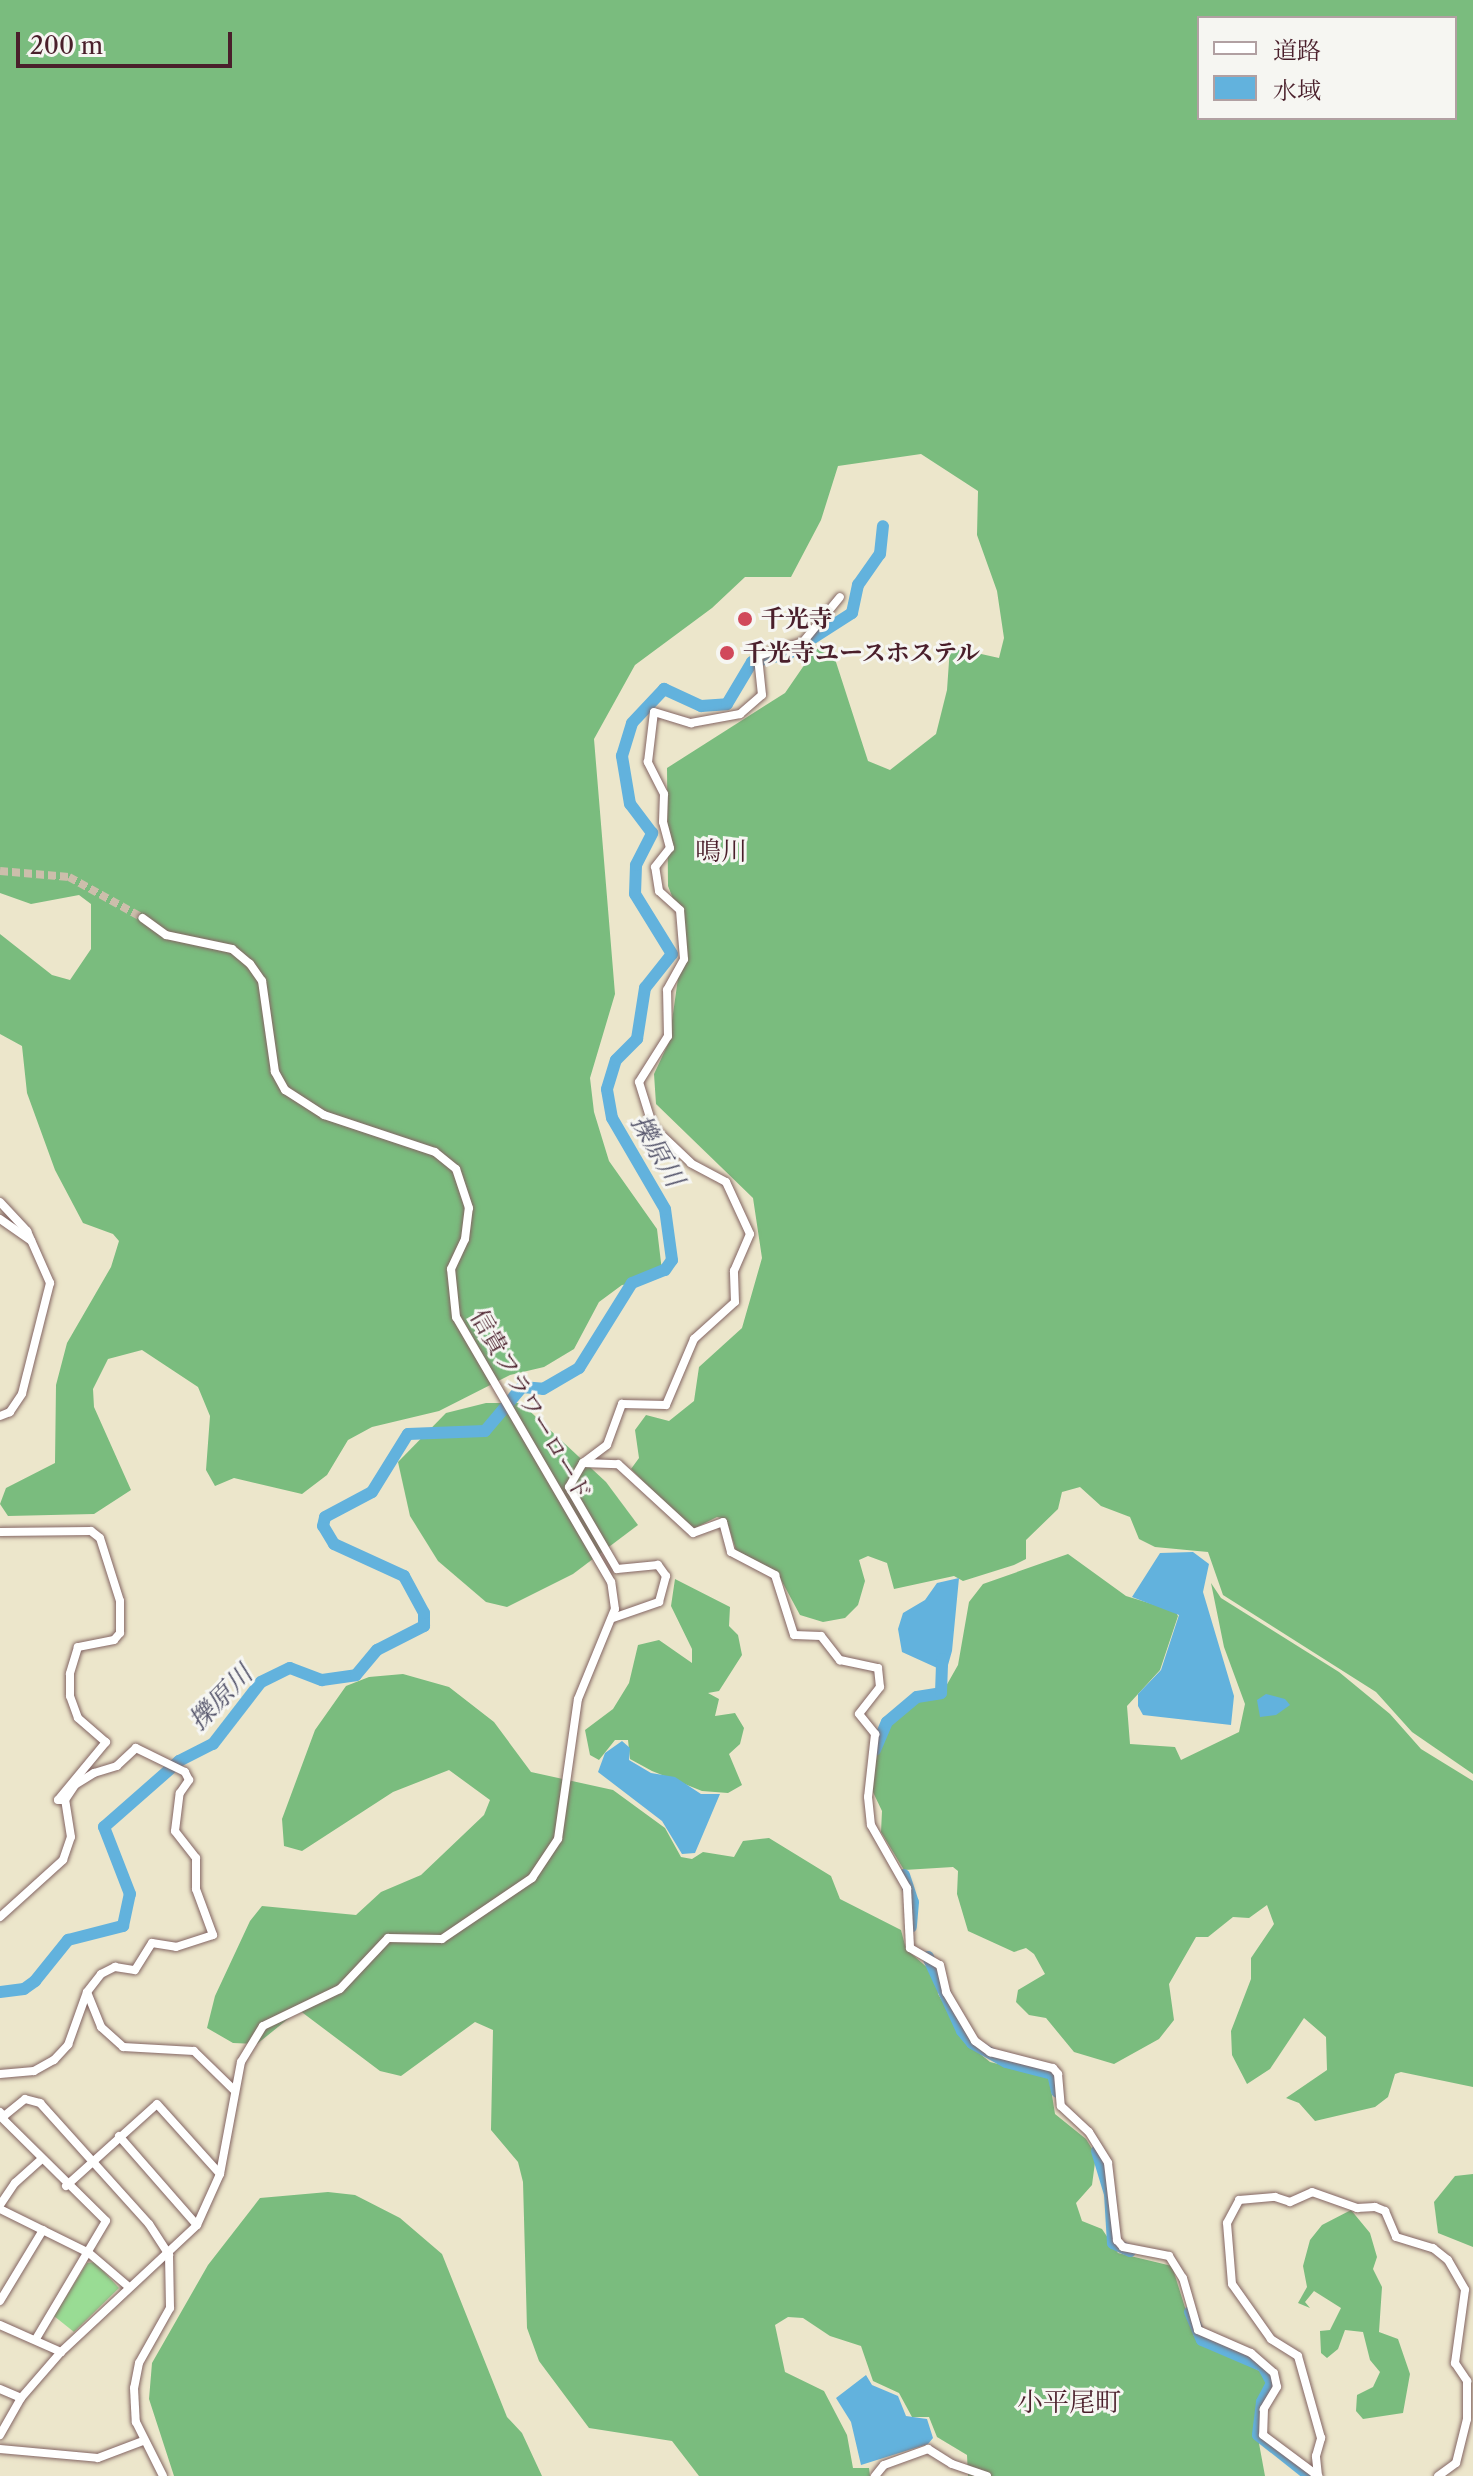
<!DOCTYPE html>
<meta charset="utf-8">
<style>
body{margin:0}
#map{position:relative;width:1473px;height:2476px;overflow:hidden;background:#ece6cb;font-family:"Libre Caslon Text","Noto Serif JP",serif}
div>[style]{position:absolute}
.green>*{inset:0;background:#99dc94}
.forest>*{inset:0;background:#7abc7e}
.water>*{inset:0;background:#62b2dd}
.river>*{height:12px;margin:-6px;padding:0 6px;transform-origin:6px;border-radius:6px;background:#62b2dd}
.minor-tunnel>*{height:8px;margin-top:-4px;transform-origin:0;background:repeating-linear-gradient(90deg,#ccbeab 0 8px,transparent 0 12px)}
.roads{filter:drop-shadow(0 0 2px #836563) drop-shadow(0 0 2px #836563)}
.minor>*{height:8px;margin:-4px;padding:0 4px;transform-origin:4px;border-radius:4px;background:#fff}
.dots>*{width:22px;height:22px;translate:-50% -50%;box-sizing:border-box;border:4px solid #f6f6f2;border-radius:50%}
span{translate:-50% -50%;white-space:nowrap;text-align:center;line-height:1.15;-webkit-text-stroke:6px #f6f6f2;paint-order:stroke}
.poi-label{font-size:24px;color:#4a1f2b;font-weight:700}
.left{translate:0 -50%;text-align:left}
.street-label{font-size:24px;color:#4a1f2b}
.neighbourhood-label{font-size:26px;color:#4a1f2b}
.water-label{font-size:26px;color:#525269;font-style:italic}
.legend{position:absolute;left:1197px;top:16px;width:260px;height:104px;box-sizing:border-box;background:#f6f6f2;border:2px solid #b1a0a2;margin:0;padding:10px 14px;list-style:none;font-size:24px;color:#4a1f2b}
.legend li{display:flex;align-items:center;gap:16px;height:40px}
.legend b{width:40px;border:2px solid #b1a0a2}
.scale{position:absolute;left:16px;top:32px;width:216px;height:36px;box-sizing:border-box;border:4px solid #4a1f2b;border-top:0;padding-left:10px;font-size:24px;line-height:28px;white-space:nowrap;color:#4a1f2b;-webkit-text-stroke:6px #f6f6f2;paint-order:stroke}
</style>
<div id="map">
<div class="green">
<i style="clip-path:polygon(95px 2262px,119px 2288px,74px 2332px,54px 2316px,87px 2263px)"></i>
</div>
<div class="forest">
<i style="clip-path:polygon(evenodd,0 0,1473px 0,1473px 1774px,1412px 1732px,1376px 1692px,1223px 1595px,1208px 1552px,1155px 1547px,1139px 1539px,1130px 1517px,1101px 1506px,1080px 1487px,1062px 1492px,1058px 1509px,1026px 1540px,1026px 1559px,1014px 1565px,963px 1581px,954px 1576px,894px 1589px,887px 1563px,868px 1556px,859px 1560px,865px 1581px,858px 1605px,845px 1618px,823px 1622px,800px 1615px,779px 1576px,737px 1553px,726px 1519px,717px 1517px,691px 1530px,631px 1469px,639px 1458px,635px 1430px,646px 1415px,669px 1421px,694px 1401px,699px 1367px,742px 1328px,762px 1258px,753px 1198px,656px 1104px,654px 1074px,669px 1042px,685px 929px,668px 886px,667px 768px,785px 693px,816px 648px,835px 659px,868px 761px,890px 770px,936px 734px,947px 690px,950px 647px,999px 658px,1004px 638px,997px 591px,977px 535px,978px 491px,921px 454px,838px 466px,821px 520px,791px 577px,745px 577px,712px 608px,635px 665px,594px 739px,615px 994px,590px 1078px,594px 1112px,609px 1161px,657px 1229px,662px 1271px,644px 1282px,622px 1285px,599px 1302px,574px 1349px,544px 1367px,510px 1375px,439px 1411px,372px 1427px,348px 1440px,327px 1475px,302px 1494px,234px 1478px,215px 1486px,206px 1470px,210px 1416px,198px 1387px,142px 1350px,108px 1359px,93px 1389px,94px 1407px,131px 1490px,94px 1514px,8px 1516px,0 1504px,6px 1488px,55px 1463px,56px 1385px,67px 1343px,111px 1267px,119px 1241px,113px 1234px,83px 1223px,55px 1170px,27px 1093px,22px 1046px,0 1034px,0 934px,52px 975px,70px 980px,91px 949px,91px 904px,79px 895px,31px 904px,0 893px,0 0,1199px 18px,1455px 18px,1455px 118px,1199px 118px,1199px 18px)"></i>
<i style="clip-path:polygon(486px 1403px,521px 1403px,606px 1482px,638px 1525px,573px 1574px,507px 1607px,486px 1602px,438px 1561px,410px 1516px,398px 1462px,446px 1413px)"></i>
<i style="clip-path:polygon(1068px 1554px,1126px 1596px,1175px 1611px,1178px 1616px,1160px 1670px,1127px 1706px,1130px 1744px,1175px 1747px,1181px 1760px,1239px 1732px,1245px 1704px,1224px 1647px,1211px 1583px,1221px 1598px,1339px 1672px,1390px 1714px,1421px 1749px,1473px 1781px,1473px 2087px,1401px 2072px,1395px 2074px,1388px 2097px,1375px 2107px,1315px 2121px,1299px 2103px,1286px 2098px,1327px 2070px,1326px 2037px,1304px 2018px,1270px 2069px,1247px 2084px,1232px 2055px,1231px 2031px,1251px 1979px,1251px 1958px,1274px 1924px,1267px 1905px,1249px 1918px,1233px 1917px,1208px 1937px,1196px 1937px,1169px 1984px,1174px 2020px,1159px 2039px,1114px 2064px,1074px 2052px,1046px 2018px,1029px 2015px,1016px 2002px,1018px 1990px,1045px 1974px,1034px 1954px,1026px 1948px,1014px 1952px,968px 1931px,957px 1894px,958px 1871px,953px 1867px,904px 1870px,881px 1832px,882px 1811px,872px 1790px,879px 1738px,916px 1700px,941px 1695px,958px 1665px,969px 1602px,983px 1584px)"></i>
<i style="clip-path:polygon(675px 1579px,730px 1607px,729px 1626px,738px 1635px,742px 1655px,719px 1691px,708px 1693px,719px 1699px,715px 1716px,735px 1713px,744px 1728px,740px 1744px,729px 1754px,742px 1785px,728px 1793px,702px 1791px,652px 1771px,630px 1759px,628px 1740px,615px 1740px,599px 1760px,590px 1755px,585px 1730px,613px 1709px,629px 1683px,638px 1645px,659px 1640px,692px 1663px,692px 1649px,671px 1606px)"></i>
<i style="clip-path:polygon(403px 1674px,449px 1687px,494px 1722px,531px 1772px,613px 1790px,665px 1828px,681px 1857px,692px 1859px,703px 1852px,734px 1857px,743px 1841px,769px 1838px,831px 1876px,840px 1899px,901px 1930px,906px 1949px,937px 1976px,938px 1994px,968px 2044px,990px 2062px,1049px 2076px,1055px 2114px,1086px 2139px,1096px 2155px,1092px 2185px,1076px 2203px,1082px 2221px,1102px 2229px,1118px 2253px,1172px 2266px,1194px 2336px,1265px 2374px,1269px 2384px,1256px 2427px,1265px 2476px,968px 2476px,967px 2455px,937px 2437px,929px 2417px,912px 2417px,899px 2393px,873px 2381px,861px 2346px,830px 2336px,803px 2318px,788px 2317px,775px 2325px,785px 2372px,824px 2391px,847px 2435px,853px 2468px,869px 2468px,870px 2476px,699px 2476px,672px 2441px,589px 2428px,539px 2361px,527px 2328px,523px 2182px,518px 2162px,491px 2130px,493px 2030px,475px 2022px,401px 2076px,380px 2071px,299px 2010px,257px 2044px,233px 2043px,207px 2028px,215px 1996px,250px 1921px,262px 1906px,356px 1915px,381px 1892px,421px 1875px,484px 1815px,490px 1800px,449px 1770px,393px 1792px,302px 1851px,284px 1846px,282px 1819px,315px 1730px,346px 1686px,369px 1677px)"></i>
<i style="clip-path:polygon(1473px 2174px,1473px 2247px,1438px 2233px,1434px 2202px,1455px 2176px)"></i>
<i style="clip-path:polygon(328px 2192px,355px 2195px,400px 2218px,442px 2254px,507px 2417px,522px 2433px,542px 2476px,174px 2476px,149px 2399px,152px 2363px,208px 2265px,260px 2198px)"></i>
<i style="clip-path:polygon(1351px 2210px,1370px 2233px,1377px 2257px,1373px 2269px,1382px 2287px,1379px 2332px,1398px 2339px,1410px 2374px,1403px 2413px,1363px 2419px,1356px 2411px,1357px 2395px,1373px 2387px,1380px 2372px,1370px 2360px,1363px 2332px,1345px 2330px,1338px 2349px,1327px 2358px,1321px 2353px,1320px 2331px,1330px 2330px,1341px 2308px,1314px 2291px,1305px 2302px,1310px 2308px,1298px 2303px,1307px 2287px,1303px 2266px,1310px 2240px,1322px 2225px)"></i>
</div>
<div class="water">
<i style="clip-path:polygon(1193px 1552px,1209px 1564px,1203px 1592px,1234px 1696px,1231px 1725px,1143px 1715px,1138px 1706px,1138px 1694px,1161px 1670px,1179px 1615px,1132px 1597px,1160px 1553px)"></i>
<i style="clip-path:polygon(959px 1578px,952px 1651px,946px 1672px,902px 1652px,898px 1629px,903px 1613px,925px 1600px,937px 1583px)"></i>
<i style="clip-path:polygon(1266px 1694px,1285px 1699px,1290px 1705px,1276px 1715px,1260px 1717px,1257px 1700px)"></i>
<i style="clip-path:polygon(622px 1741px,630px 1748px,629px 1760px,651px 1773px,675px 1777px,701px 1794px,720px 1794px,695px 1853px,682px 1854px,662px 1821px,598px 1772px,605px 1753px)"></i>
<i style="clip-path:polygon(866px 2375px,872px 2385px,898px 2396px,906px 2416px,927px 2419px,933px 2438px,928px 2444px,861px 2465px,851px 2422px,836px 2398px)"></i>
</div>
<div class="river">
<i style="left:875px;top:1750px;width:30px;rotate:-67deg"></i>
<i style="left:887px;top:1722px;width:39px;rotate:-40deg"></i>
<i style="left:917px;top:1697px;width:24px;rotate:-9deg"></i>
<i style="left:941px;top:1693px;width:34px;rotate:-88deg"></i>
<i style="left:904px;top:1875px;width:28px;rotate:72deg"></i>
<i style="left:913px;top:1902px;width:25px;rotate:95deg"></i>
<i style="left:928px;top:1957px;width:81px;rotate:65.3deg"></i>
<i style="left:962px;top:2031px;width:16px;rotate:50deg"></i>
<i style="left:972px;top:2043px;width:39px;rotate:29deg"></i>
<i style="left:1006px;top:2062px;width:49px;rotate:14.3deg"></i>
<i style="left:1053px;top:2074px;width:18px;rotate:77deg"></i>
<i style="left:0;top:1992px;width:24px;rotate:-7deg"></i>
<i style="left:24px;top:1989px;width:14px;rotate:-36deg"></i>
<i style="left:35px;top:1981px;width:53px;rotate:-51.2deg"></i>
<i style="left:68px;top:1940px;width:57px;rotate:-14.3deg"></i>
<i style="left:123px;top:1926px;width:33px;rotate:-78deg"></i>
<i style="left:130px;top:1894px;width:72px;rotate:-111.2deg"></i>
<i style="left:104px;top:1827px;width:100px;rotate:-41.3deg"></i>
<i style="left:179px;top:1761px;width:38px;rotate:-27deg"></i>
<i style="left:213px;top:1744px;width:78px;rotate:-52.3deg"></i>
<i style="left:261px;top:1682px;width:32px;rotate:-26deg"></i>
<i style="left:290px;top:1668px;width:34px;rotate:21deg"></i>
<i style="left:322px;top:1680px;width:34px;rotate:-8deg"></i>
<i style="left:356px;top:1675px;width:33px;rotate:-50deg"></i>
<i style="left:377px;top:1650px;width:53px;rotate:-27.1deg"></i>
<i style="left:424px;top:1626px;width:13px;rotate:-90deg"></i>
<i style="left:424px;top:1613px;width:42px;rotate:-118.4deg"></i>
<i style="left:404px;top:1576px;width:77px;rotate:-155.4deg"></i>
<i style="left:334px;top:1544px;width:21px;rotate:-121deg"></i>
<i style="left:323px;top:1526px;width:9px;rotate:-77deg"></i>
<i style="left:325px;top:1517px;width:53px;rotate:-28deg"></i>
<i style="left:372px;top:1492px;width:68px;rotate:-58.2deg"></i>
<i style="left:408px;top:1434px;width:77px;rotate:-2.2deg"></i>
<i style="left:485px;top:1431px;width:57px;rotate:-49.9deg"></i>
<i style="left:522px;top:1387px;width:21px;rotate:5deg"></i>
<i style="left:543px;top:1389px;width:42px;rotate:-30.3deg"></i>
<i style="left:579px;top:1368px;width:100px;rotate:-58.1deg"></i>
<i style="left:632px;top:1283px;width:35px;rotate:-22deg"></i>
<i style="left:665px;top:1270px;width:12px;rotate:-55deg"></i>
<i style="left:672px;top:1260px;width:51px;rotate:-97.8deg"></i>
<i style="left:665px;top:1209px;width:105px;rotate:-120.2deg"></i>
<i style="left:612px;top:1118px;width:29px;rotate:-100deg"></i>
<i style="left:607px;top:1089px;width:30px;rotate:-73deg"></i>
<i style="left:616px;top:1060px;width:30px;rotate:-45deg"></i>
<i style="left:637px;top:1039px;width:52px;rotate:-81.1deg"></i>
<i style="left:645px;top:988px;width:43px;rotate:-51.5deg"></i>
<i style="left:672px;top:954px;width:70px;rotate:-121.7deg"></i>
<i style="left:635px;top:894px;width:29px;rotate:-88deg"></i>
<i style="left:636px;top:865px;width:36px;rotate:-63deg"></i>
<i style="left:652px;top:833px;width:36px;rotate:-127deg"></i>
<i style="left:630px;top:804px;width:49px;rotate:-99.5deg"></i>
<i style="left:622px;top:756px;width:34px;rotate:-73deg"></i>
<i style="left:632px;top:723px;width:47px;rotate:-46.7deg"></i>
<i style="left:664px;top:689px;width:41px;rotate:24.7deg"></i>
<i style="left:701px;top:706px;width:26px;rotate:-4deg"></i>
<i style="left:727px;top:704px;width:49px;rotate:-59.2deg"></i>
<i style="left:752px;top:662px;width:37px;rotate:-13deg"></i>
<i style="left:788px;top:654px;width:76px;rotate:-32.6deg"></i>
<i style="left:852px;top:613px;width:29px;rotate:-78deg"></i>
<i style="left:858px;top:585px;width:38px;rotate:-55deg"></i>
<i style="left:880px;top:554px;width:28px;rotate:-84deg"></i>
<i style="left:1097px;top:2151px;width:45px;rotate:73.2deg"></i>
<i style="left:1110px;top:2194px;width:49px;rotate:86.5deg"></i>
<i style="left:1113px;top:2243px;width:19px;rotate:25deg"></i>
<i style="left:1190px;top:2312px;width:30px;rotate:67deg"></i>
<i style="left:1202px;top:2340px;width:66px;rotate:23.1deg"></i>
<i style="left:1263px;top:2366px;width:19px;rotate:62deg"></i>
<i style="left:1272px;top:2383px;width:21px;rotate:118deg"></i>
<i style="left:1262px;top:2402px;width:33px;rotate:97deg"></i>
<i style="left:1258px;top:2435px;width:66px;rotate:38.3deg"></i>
</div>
<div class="minor-tunnel">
<i style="left:0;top:871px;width:69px;rotate:5deg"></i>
<i style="left:69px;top:877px;width:85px;rotate:29deg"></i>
</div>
<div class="roads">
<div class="minor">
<i style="left:0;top:1202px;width:40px;rotate:47deg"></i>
<i style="left:27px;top:1231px;width:57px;rotate:66.1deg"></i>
<i style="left:50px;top:1283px;width:114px;rotate:104.2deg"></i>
<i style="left:22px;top:1394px;width:22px;rotate:124deg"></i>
<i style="left:10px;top:1412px;width:11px;rotate:158deg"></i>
<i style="left:0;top:1219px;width:38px;rotate:35deg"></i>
<i style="left:583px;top:1463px;width:35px;rotate:2deg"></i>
<i style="left:618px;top:1464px;width:102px;rotate:42.6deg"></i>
<i style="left:693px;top:1533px;width:32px;rotate:-20deg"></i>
<i style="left:723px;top:1522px;width:31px;rotate:75deg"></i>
<i style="left:731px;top:1552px;width:50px;rotate:27.6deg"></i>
<i style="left:775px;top:1575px;width:63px;rotate:72.4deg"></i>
<i style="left:794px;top:1635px;width:27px;rotate:2deg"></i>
<i style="left:821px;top:1636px;width:31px;rotate:52deg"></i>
<i style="left:840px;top:1660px;width:39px;rotate:12deg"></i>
<i style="left:878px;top:1668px;width:19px;rotate:84deg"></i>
<i style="left:880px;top:1687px;width:34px;rotate:128deg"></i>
<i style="left:859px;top:1714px;width:26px;rotate:51deg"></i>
<i style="left:875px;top:1734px;width:63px;rotate:96.3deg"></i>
<i style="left:868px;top:1797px;width:28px;rotate:84deg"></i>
<i style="left:871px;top:1825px;width:73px;rotate:60.3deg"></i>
<i style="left:907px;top:1888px;width:60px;rotate:87.1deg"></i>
<i style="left:910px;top:1948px;width:34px;rotate:30deg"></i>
<i style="left:940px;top:1965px;width:28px;rotate:77deg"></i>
<i style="left:946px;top:1992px;width:57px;rotate:59.4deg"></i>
<i style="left:975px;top:2041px;width:19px;rotate:36deg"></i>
<i style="left:990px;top:2052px;width:65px;rotate:14.3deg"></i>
<i style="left:1053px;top:2068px;width:8px;rotate:50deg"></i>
<i style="left:1058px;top:2074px;width:32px;rotate:85deg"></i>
<i style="left:1061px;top:2106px;width:38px;rotate:43deg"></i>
<i style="left:1089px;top:2132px;width:36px;rotate:58deg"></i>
<i style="left:1108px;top:2163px;width:78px;rotate:83.3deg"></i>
<i style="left:1117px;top:2240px;width:9px;rotate:49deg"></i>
<i style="left:1123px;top:2247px;width:47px;rotate:11.1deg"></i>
<i style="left:1169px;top:2256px;width:26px;rotate:58deg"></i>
<i style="left:1183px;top:2278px;width:54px;rotate:73.9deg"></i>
<i style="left:1198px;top:2330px;width:58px;rotate:23.5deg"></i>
<i style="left:1251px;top:2353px;width:30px;rotate:41deg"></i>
<i style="left:1274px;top:2373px;width:14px;rotate:78deg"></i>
<i style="left:1277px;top:2387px;width:26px;rotate:121deg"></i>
<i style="left:1264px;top:2409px;width:26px;rotate:92deg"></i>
<i style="left:1263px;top:2435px;width:69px;rotate:36.7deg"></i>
<i style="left:0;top:1532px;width:91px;rotate:-0.6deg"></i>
<i style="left:91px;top:1531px;width:11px;rotate:38deg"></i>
<i style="left:100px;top:1538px;width:66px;rotate:72.4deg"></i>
<i style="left:120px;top:1601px;width:32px;rotate:90deg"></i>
<i style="left:120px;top:1633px;width:9px;rotate:131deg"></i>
<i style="left:114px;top:1640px;width:37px;rotate:169deg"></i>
<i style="left:78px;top:1647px;width:28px;rotate:107deg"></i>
<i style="left:70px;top:1674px;width:22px;rotate:90deg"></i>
<i style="left:70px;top:1696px;width:23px;rotate:70deg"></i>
<i style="left:78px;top:1718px;width:37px;rotate:41deg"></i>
<i style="left:106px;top:1742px;width:75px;rotate:129.6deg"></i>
<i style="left:613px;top:1618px;width:49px;rotate:-19.2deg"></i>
<i style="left:659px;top:1602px;width:27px;rotate:-75deg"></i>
<i style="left:666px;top:1576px;width:14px;rotate:-126deg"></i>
<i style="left:658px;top:1565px;width:41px;rotate:174.4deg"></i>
<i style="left:617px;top:1569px;width:95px;rotate:-120.3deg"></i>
<i style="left:569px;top:1487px;width:28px;rotate:-60deg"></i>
<i style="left:583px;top:1463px;width:30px;rotate:-37deg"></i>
<i style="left:607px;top:1445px;width:44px;rotate:-69.9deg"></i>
<i style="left:622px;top:1404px;width:44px;rotate:1.3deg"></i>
<i style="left:666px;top:1405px;width:72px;rotate:-67deg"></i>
<i style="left:694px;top:1339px;width:55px;rotate:-42.1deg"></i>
<i style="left:735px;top:1302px;width:31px;rotate:-92deg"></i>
<i style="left:734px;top:1271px;width:40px;rotate:-66.6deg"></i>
<i style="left:750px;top:1234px;width:57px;rotate:-114.8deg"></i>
<i style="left:726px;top:1182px;width:40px;rotate:-152deg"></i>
<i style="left:691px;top:1163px;width:52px;rotate:-136.5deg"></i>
<i style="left:653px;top:1127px;width:47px;rotate:-107.3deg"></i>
<i style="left:639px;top:1082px;width:54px;rotate:-57.8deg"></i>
<i style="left:668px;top:1036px;width:46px;rotate:-91.2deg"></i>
<i style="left:667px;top:990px;width:35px;rotate:-61deg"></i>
<i style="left:684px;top:959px;width:49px;rotate:-94.7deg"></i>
<i style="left:680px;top:910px;width:28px;rotate:-138deg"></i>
<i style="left:659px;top:891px;width:24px;rotate:-99deg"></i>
<i style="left:655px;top:867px;width:24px;rotate:-52deg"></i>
<i style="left:670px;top:848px;width:27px;rotate:-105deg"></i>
<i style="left:663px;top:822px;width:28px;rotate:-88deg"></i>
<i style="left:664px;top:794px;width:36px;rotate:-117deg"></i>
<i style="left:648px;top:762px;width:50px;rotate:-83.2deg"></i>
<i style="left:654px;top:712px;width:39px;rotate:17deg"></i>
<i style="left:691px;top:723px;width:50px;rotate:-10.4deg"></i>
<i style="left:740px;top:714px;width:29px;rotate:-41deg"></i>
<i style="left:762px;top:695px;width:39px;rotate:-96deg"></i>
<i style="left:758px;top:656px;width:47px;rotate:-17.3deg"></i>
<i style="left:803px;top:642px;width:58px;rotate:-50.6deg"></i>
<i style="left:0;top:1917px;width:85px;rotate:-42.1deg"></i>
<i style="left:63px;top:1860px;width:24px;rotate:-71deg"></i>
<i style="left:71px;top:1837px;width:37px;rotate:-99deg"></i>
<i style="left:87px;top:1992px;width:38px;rotate:68deg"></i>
<i style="left:101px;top:2027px;width:30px;rotate:42deg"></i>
<i style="left:123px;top:2047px;width:71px;rotate:3.2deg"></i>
<i style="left:194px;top:2051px;width:56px;rotate:44.3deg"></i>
<i style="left:0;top:2074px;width:34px;rotate:-5deg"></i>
<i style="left:34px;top:2071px;width:23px;rotate:-29deg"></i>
<i style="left:54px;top:2060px;width:21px;rotate:-47deg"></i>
<i style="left:68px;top:2045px;width:56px;rotate:-70.3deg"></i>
<i style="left:87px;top:1992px;width:23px;rotate:-52deg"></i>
<i style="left:101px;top:1974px;width:16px;rotate:-27deg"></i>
<i style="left:115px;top:1967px;width:20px;rotate:9deg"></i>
<i style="left:135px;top:1970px;width:32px;rotate:-58deg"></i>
<i style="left:152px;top:1943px;width:24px;rotate:9deg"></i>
<i style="left:176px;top:1947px;width:39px;rotate:-18deg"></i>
<i style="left:213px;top:1935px;width:49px;rotate:-110.3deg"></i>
<i style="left:196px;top:1889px;width:31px;rotate:-90deg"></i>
<i style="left:196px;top:1858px;width:34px;rotate:-128deg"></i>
<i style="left:175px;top:1831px;width:38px;rotate:-83deg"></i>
<i style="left:180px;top:1793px;width:16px;rotate:-55deg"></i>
<i style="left:189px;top:1780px;width:9px;rotate:-117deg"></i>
<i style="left:185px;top:1772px;width:55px;rotate:-153.9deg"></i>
<i style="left:136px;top:1748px;width:26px;rotate:137deg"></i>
<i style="left:117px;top:1766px;width:24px;rotate:163deg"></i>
<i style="left:94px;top:1773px;width:22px;rotate:148deg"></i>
<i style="left:75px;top:1785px;width:18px;rotate:124deg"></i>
<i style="left:65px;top:1800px;width:7px;rotate:180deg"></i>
<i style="left:0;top:2112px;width:6px;rotate:45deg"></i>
<i style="left:4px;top:2116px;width:27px;rotate:-39deg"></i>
<i style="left:25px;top:2099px;width:16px;rotate:15deg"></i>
<i style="left:40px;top:2103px;width:163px;rotate:48deg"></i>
<i style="left:149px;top:2224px;width:37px;rotate:57deg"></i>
<i style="left:169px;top:2255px;width:53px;rotate:88.9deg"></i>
<i style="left:170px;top:2308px;width:63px;rotate:119.4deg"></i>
<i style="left:139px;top:2363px;width:25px;rotate:101deg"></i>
<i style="left:134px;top:2388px;width:34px;rotate:87deg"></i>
<i style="left:136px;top:2422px;width:60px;rotate:63.4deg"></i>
<i style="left:2px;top:2118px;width:146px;rotate:44.7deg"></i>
<i style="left:106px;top:2221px;width:137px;rotate:120.7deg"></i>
<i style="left:119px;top:2136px;width:118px;rotate:48.8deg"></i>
<i style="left:66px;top:2186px;width:122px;rotate:-42deg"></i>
<i style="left:157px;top:2104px;width:94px;rotate:48deg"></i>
<i style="left:0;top:2205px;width:27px;rotate:-56deg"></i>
<i style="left:15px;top:2183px;width:36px;rotate:-42deg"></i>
<i style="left:0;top:2209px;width:99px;rotate:26.3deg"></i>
<i style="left:89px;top:2253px;width:52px;rotate:40.4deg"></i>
<i style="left:0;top:2301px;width:83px;rotate:-58.8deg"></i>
<i style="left:0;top:2325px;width:67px;rotate:23.9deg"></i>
<i style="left:0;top:2389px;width:23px;rotate:23deg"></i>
<i style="left:0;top:2435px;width:43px;rotate:-60.4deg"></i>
<i style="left:21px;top:2398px;width:61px;rotate:-49deg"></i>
<i style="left:61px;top:2352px;width:186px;rotate:-43deg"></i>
<i style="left:197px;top:2225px;width:56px;rotate:-65.7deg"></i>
<i style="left:220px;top:2174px;width:114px;rotate:-79.4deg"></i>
<i style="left:241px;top:2062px;width:42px;rotate:-58.6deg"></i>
<i style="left:263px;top:2026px;width:85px;rotate:-25.7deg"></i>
<i style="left:340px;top:1989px;width:70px;rotate:-46.7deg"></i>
<i style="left:388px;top:1938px;width:54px;rotate:1.1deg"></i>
<i style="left:442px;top:1939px;width:109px;rotate:-34.1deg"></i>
<i style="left:532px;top:1878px;width:47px;rotate:-56.3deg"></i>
<i style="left:558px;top:1839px;width:141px;rotate:-81.9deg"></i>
<i style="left:578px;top:1699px;width:97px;rotate:-67.7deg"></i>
<i style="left:615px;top:1609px;width:27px;rotate:-98deg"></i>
<i style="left:611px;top:1582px;width:307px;rotate:-120.3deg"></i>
<i style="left:456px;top:1317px;width:48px;rotate:-95.9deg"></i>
<i style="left:451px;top:1269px;width:33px;rotate:-65deg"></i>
<i style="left:465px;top:1239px;width:31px;rotate:-83deg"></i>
<i style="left:469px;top:1208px;width:41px;rotate:-108.4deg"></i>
<i style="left:456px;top:1169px;width:27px;rotate:-141deg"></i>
<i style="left:435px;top:1152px;width:117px;rotate:-161.6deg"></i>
<i style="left:324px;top:1115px;width:46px;rotate:-147.3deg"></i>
<i style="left:285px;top:1090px;width:21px;rotate:-119deg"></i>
<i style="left:275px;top:1072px;width:92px;rotate:-98.1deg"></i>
<i style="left:262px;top:981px;width:21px;rotate:-125deg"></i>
<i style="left:250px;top:964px;width:23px;rotate:-140deg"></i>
<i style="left:232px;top:949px;width:67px;rotate:-168deg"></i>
<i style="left:166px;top:935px;width:29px;rotate:-144deg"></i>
<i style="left:0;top:2449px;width:98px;rotate:5.2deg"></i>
<i style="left:98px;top:2458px;width:48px;rotate:-20.7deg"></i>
<i style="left:875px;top:2476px;width:14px;rotate:-51deg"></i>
<i style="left:884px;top:2465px;width:47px;rotate:-20deg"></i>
<i style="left:928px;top:2449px;width:28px;rotate:32deg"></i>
<i style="left:952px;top:2464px;width:37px;rotate:19deg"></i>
<i style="left:1318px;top:2476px;width:20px;rotate:-96deg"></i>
<i style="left:1316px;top:2456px;width:19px;rotate:-74deg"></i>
<i style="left:1321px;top:2438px;width:85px;rotate:-105.7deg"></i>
<i style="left:1298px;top:2356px;width:32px;rotate:-148deg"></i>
<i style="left:1271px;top:2339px;width:67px;rotate:-125.3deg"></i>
<i style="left:1232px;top:2284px;width:61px;rotate:-94.7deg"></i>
<i style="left:1227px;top:2223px;width:26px;rotate:-62deg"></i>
<i style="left:1239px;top:2200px;width:36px;rotate:-5deg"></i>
<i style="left:1275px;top:2197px;width:16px;rotate:18deg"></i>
<i style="left:1290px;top:2202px;width:24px;rotate:-24deg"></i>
<i style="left:1312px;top:2192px;width:48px;rotate:19.6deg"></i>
<i style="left:1357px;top:2208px;width:18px;rotate:-3deg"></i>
<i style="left:1375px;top:2207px;width:11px;rotate:22deg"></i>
<i style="left:1385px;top:2211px;width:28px;rotate:67deg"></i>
<i style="left:1396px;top:2237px;width:39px;rotate:17deg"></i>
<i style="left:1433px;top:2248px;width:19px;rotate:39deg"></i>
<i style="left:1448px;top:2260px;width:34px;rotate:60deg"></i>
<i style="left:1465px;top:2290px;width:74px;rotate:97.8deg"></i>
<i style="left:1455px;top:2363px;width:22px;rotate:56deg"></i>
<i style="left:1467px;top:2381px;width:38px;rotate:90deg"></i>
<i style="left:1467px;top:2419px;width:45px;rotate:104deg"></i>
<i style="left:1456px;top:2463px;width:22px;rotate:144deg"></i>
</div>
</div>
<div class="dots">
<i style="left:745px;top:619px;background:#d1495b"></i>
<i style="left:727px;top:653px;background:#d1495b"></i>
</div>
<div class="poi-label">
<span class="left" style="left:761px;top:619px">千光寺</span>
<span class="left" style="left:743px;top:653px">千光寺ユースホステル</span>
</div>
<div class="street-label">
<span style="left:531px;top:1405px;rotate:60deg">信貴フラワーロード</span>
</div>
<div class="neighbourhood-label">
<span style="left:721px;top:852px">鳴川</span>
<span style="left:1069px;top:2403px">小平尾町</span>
</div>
<div class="water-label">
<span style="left:657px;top:1151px;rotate:60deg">擽原川</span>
<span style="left:221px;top:1698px;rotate:-46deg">擽原川</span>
</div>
<ul class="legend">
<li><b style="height:10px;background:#fff"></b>道路</li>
<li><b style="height:22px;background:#62b2dd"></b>水域</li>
</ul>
<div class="scale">200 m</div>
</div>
